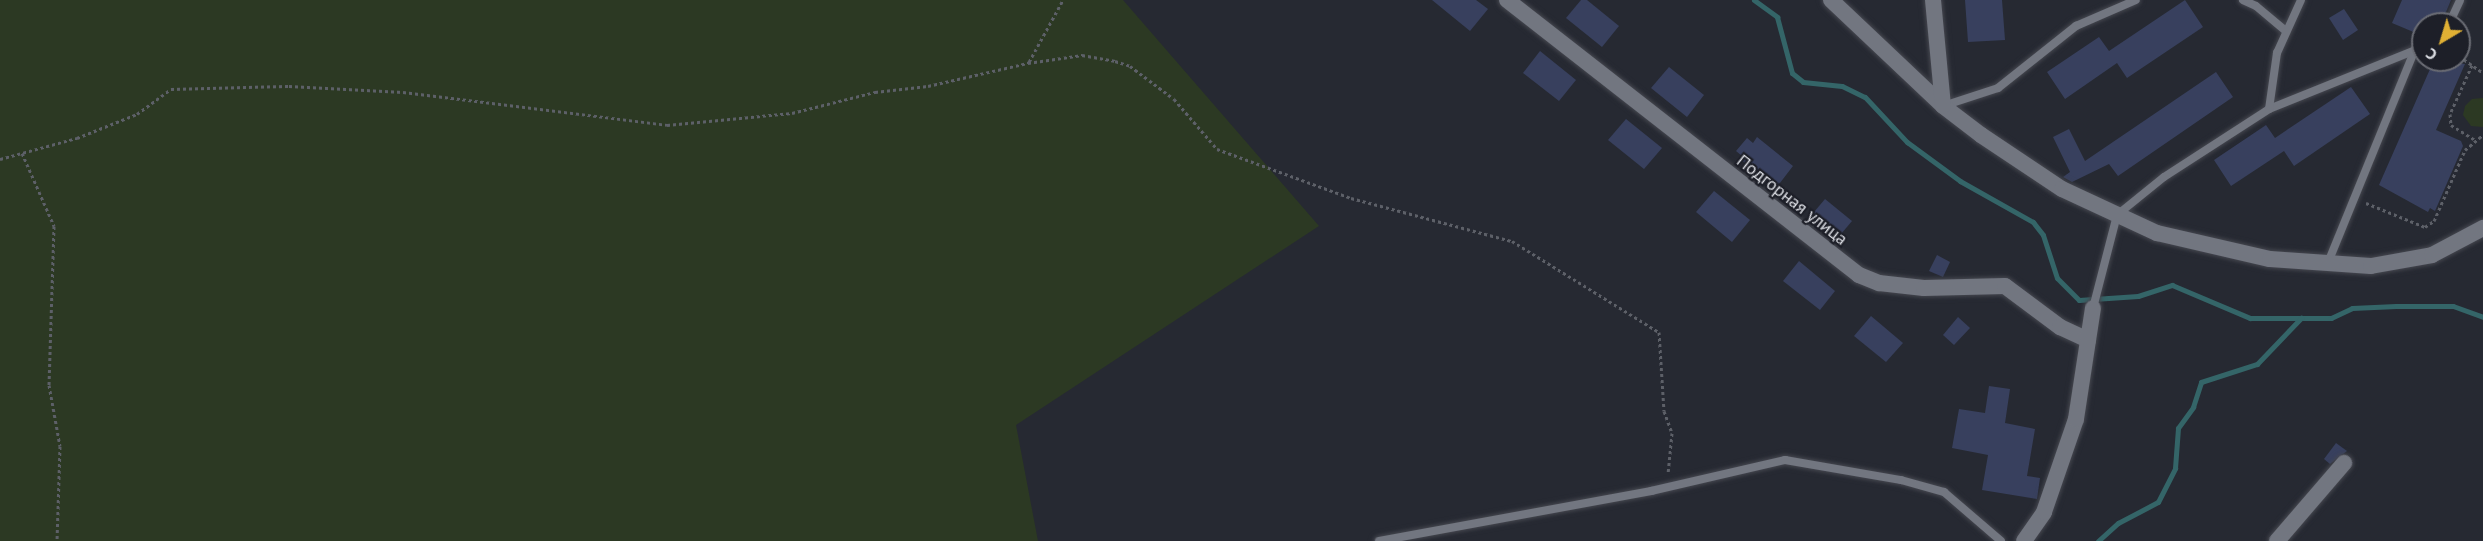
<!DOCTYPE html>
<meta charset="utf-8">
<style>
body{margin:0}
#map{position:relative;width:2483px;height:541px;overflow:hidden;background:#262932;font-family:"PT Sans",sans-serif}
div>[style]{position:absolute}
.green>*{inset:0;background:#2c3923}
.stream>*{height:5px;margin:-2.5px;padding:0 2.5px;transform-origin:2.5px;border-radius:2.5px;background:#346568}
.building>*{inset:0;background:#38405e}
.path>*{height:3px;margin-top:-1.5px;transform-origin:0;background:repeating-linear-gradient(90deg,#5d6068 0 3px,transparent 0 6px)}
.roads{filter:drop-shadow(0 0 2px #45474f) drop-shadow(0 0 2px #45474f)}
.lane>*{height:8px;margin:-4px;padding:0 4px;transform-origin:4px;border-radius:4px;background:#727680}
.street>*{height:16px;margin:-8px;padding:0 8px;transform-origin:8px;border-radius:8px;background:#727680}
span{translate:-50% -50%;white-space:nowrap;text-align:center;line-height:1.15;-webkit-text-stroke:4.5px #1d1f28;paint-order:stroke}
.street-label{font-size:18px;color:#dddfe5}
.north{position:absolute;left:2411px;top:12px;width:60px;height:60px;box-sizing:border-box;background:#1d1f28;border:2px solid #6a6c74;border-radius:50%;rotate:218deg;font-size:16px;font-weight:700;line-height:24px;text-align:center;color:#dddfe5}
.north::after{content:'';display:block;margin:auto;width:21px;height:27px;background:#e0b034;clip-path:polygon(50% 0,100% 100%,50% 72%,0 100%)}
</style>
<div id="map">
<div class="green">
<i style="clip-path:polygon(0 0,1123px 0,1319px 226px,1016px 425px,1038px 541px,0 541px)"></i>
<i style="clip-path:polygon(2483px 98px,2483px 127px,2471px 126px,2463px 115px,2465px 106px,2472px 99px)"></i>
</div>
<div class="stream">
<i style="left:1754px;top:0;width:29px;rotate:36deg"></i>
<i style="left:1777px;top:17px;width:58px;rotate:75deg"></i>
<i style="left:1792px;top:73px;width:14px;rotate:39deg"></i>
<i style="left:1803px;top:82px;width:39px;rotate:6deg"></i>
<i style="left:1842px;top:86px;width:25px;rotate:26deg"></i>
<i style="left:1865px;top:97px;width:62px;rotate:47deg"></i>
<i style="left:1907px;top:142px;width:66px;rotate:36.3deg"></i>
<i style="left:1960px;top:181px;width:84px;rotate:29.3deg"></i>
<i style="left:2033px;top:222px;width:16px;rotate:52deg"></i>
<i style="left:2043px;top:235px;width:45px;rotate:72deg"></i>
<i style="left:2057px;top:278px;width:31px;rotate:45deg"></i>
<i style="left:2079px;top:300px;width:59px;rotate:-3.9deg"></i>
<i style="left:2138px;top:296px;width:36px;rotate:-18deg"></i>
<i style="left:2172px;top:285px;width:85px;rotate:22.9deg"></i>
<i style="left:2250px;top:318px;width:81px"></i>
<i style="left:2331px;top:318px;width:23px;rotate:-25deg"></i>
<i style="left:2352px;top:308px;width:44px;rotate:-2.6deg"></i>
<i style="left:2396px;top:306px;width:57px"></i>
<i style="left:2453px;top:306px;width:32px;rotate:20deg"></i>
<i style="left:2098px;top:541px;width:27px;rotate:-42deg"></i>
<i style="left:2118px;top:523px;width:45px;rotate:-27.7deg"></i>
<i style="left:2158px;top:502px;width:38px;rotate:-63deg"></i>
<i style="left:2175px;top:468px;width:40px;rotate:-85.7deg"></i>
<i style="left:2178px;top:428px;width:26px;rotate:-54deg"></i>
<i style="left:2193px;top:407px;width:26px;rotate:-72deg"></i>
<i style="left:2201px;top:382px;width:59px;rotate:-17.8deg"></i>
<i style="left:2257px;top:364px;width:64px;rotate:-46.3deg"></i>
</div>
<div class="building">
<i style="clip-path:polygon(1432px 0,1476px 0,1488px 9px,1470px 31px)"></i>
<i style="clip-path:polygon(1581px 0,1587px 0,1619px 26px,1602px 47px,1566px 18px)"></i>
<i style="clip-path:polygon(1965px 0,2002px 0,2005px 40px,1968px 42px)"></i>
<i style="clip-path:polygon(2185px 0,2203px 27px,2127px 78px,2117px 63px,2065px 99px,2047px 72px,2099px 37px,2109px 51px)"></i>
<i style="clip-path:polygon(2402px 0,2451px 0,2441px 24px,2423px 24px,2423px 36px,2392px 23px)"></i>
<i style="clip-path:polygon(2344px 9px,2358px 30px,2343px 40px,2329px 18px)"></i>
<i style="clip-path:polygon(1540px 51px,1576px 80px,1559px 101px,1523px 73px)"></i>
<i style="clip-path:polygon(2434px 60px,2465px 64px,2436px 130px,2461px 141px,2463px 146px,2435px 211px,2430px 208px,2428px 212px,2379px 185px)"></i>
<i style="clip-path:polygon(1669px 67px,1704px 95px,1687px 117px,1651px 88px)"></i>
<i style="clip-path:polygon(2216px 72px,2233px 97px,2118px 176px,2109px 164px,2072px 182px,2063px 177px,2070px 172px,2053px 137px,2069px 129px,2085px 161px)"></i>
<i style="clip-path:polygon(2351px 87px,2370px 114px,2294px 166px,2284px 151px,2231px 186px,2214px 160px,2266px 125px,2275px 138px)"></i>
<i style="clip-path:polygon(1626px 119px,1662px 148px,1644px 169px,1608px 140px)"></i>
<i style="clip-path:polygon(1757px 137px,1793px 166px,1776px 188px,1740px 159px,1742px 156px,1736px 151px,1747px 138px,1753px 143px)"></i>
<i style="clip-path:polygon(1714px 191px,1750px 220px,1732px 242px,1696px 212px)"></i>
<i style="clip-path:polygon(1825px 199px,1852px 221px,1836px 240px,1809px 218px)"></i>
<i style="clip-path:polygon(1937px 255px,1950px 262px,1943px 277px,1929px 271px)"></i>
<i style="clip-path:polygon(1799px 261px,1835px 291px,1820px 310px,1783px 281px)"></i>
<i style="clip-path:polygon(1871px 316px,1903px 343px,1886px 362px,1854px 336px)"></i>
<i style="clip-path:polygon(1958px 317px,1970px 328px,1954px 345px,1943px 335px)"></i>
<i style="clip-path:polygon(1989px 386px,2010px 389px,2005px 423px,2035px 429px,2027px 476px,2040px 478px,2037px 499px,1982px 490px,1988px 455px,1952px 448px,1959px 409px,1985px 413px)"></i>
<i style="clip-path:polygon(2336px 443px,2347px 451px,2330px 464px,2324px 459px)"></i>
</div>
<div class="path">
<i style="left:2459px;top:56px;width:29px;rotate:35deg"></i>
<i style="left:1029px;top:62px;width:71px;rotate:-61.3deg"></i>
<i style="left:2472px;top:65px;width:54px;rotate:114.2deg"></i>
<i style="left:2450px;top:114px;width:11px;rotate:85deg"></i>
<i style="left:2451px;top:125px;width:28px;rotate:32deg"></i>
<i style="left:22px;top:153px;width:80px;rotate:66.3deg"></i>
<i style="left:54px;top:226px;width:159px;rotate:91.8deg"></i>
<i style="left:49px;top:385px;width:62px;rotate:79.8deg"></i>
<i style="left:60px;top:446px;width:95px;rotate:91.8deg"></i>
<i style="left:0;top:159px;width:80px;rotate:-15.3deg"></i>
<i style="left:77px;top:138px;width:65px;rotate:-21.8deg"></i>
<i style="left:137px;top:114px;width:42px;rotate:-36.3deg"></i>
<i style="left:171px;top:89px;width:118px;rotate:-1.5deg"></i>
<i style="left:289px;top:86px;width:114px;rotate:3deg"></i>
<i style="left:403px;top:92px;width:266px;rotate:7.1deg"></i>
<i style="left:667px;top:125px;width:126px;rotate:-5.5deg"></i>
<i style="left:792px;top:113px;width:86px;rotate:-14.2deg"></i>
<i style="left:875px;top:92px;width:53px;rotate:-6.5deg"></i>
<i style="left:928px;top:86px;width:103px;rotate:-13deg"></i>
<i style="left:1028px;top:63px;width:55px;rotate:-8.4deg"></i>
<i style="left:1082px;top:55px;width:34px;rotate:10deg"></i>
<i style="left:1115px;top:61px;width:16px;rotate:18deg"></i>
<i style="left:1130px;top:66px;width:55px;rotate:36.9deg"></i>
<i style="left:1174px;top:99px;width:66px;rotate:49.3deg"></i>
<i style="left:1217px;top:149px;width:143px;rotate:20.1deg"></i>
<i style="left:1351px;top:198px;width:167px;rotate:15deg"></i>
<i style="left:1512px;top:241px;width:173px;rotate:31.8deg"></i>
<i style="left:1659px;top:332px;width:79px;rotate:86.4deg"></i>
<i style="left:1664px;top:411px;width:23px;rotate:70deg"></i>
<i style="left:1672px;top:433px;width:41px;rotate:95.6deg"></i>
<i style="left:2366px;top:203px;width:64px;rotate:22.1deg"></i>
<i style="left:2425px;top:227px;width:11px;rotate:-34deg"></i>
<i style="left:2434px;top:221px;width:77px;rotate:-66.4deg"></i>
<i style="left:2465px;top:150px;width:23px;rotate:-40deg"></i>
</div>
<div class="roads">
<div class="lane">
<i style="left:2243px;top:0;width:14px;rotate:25deg"></i>
<i style="left:2256px;top:6px;width:38px;rotate:40deg"></i>
<i style="left:2449px;top:24px;width:26px;rotate:-65deg"></i>
<i style="left:1943px;top:106px;width:58px;rotate:-18.1deg"></i>
<i style="left:1998px;top:88px;width:100px;rotate:-38.5deg"></i>
<i style="left:2076px;top:26px;width:65px;rotate:-23.4deg"></i>
<i style="left:2269px;top:109px;width:166px;rotate:-21.9deg"></i>
<i style="left:2327px;top:265px;width:233px;rotate:-67.8deg"></i>
<i style="left:2093px;top:308px;width:96px;rotate:-75.5deg"></i>
<i style="left:2117px;top:215px;width:60px;rotate:-39deg"></i>
<i style="left:2164px;top:177px;width:125px;rotate:-32.9deg"></i>
<i style="left:2269px;top:109px;width:57px;rotate:-81.9deg"></i>
<i style="left:2277px;top:53px;width:58px;rotate:-65.6deg"></i>
<i style="left:1379px;top:541px;width:277px;rotate:-10.4deg"></i>
<i style="left:1651px;top:491px;width:138px;rotate:-13deg"></i>
<i style="left:1785px;top:460px;width:118px;rotate:9.8deg"></i>
<i style="left:1901px;top:480px;width:45px;rotate:15.6deg"></i>
<i style="left:1944px;top:492px;width:75px;rotate:40.7deg"></i>
</div>
<div class="street">
<i style="left:1507px;top:0;width:447px;rotate:38deg"></i>
<i style="left:1859px;top:275px;width:22px;rotate:22deg"></i>
<i style="left:1879px;top:283px;width:45px;rotate:6.3deg"></i>
<i style="left:1924px;top:288px;width:81px;rotate:-1.4deg"></i>
<i style="left:2005px;top:286px;width:69px;rotate:36.7deg"></i>
<i style="left:2060px;top:327px;width:31px;rotate:25deg"></i>
<i style="left:1831px;top:0;width:154px;rotate:43.4deg"></i>
<i style="left:1943px;top:106px;width:48px;rotate:37.3deg"></i>
<i style="left:1981px;top:135px;width:97px;rotate:33.7deg"></i>
<i style="left:2062px;top:189px;width:105px;rotate:24.9deg"></i>
<i style="left:2157px;top:233px;width:116px;rotate:13deg"></i>
<i style="left:2270px;top:259px;width:101px;rotate:4deg"></i>
<i style="left:2371px;top:266px;width:62px;rotate:-10.2deg"></i>
<i style="left:2432px;top:255px;width:58px;rotate:-27.9deg"></i>
<i style="left:1933px;top:0;width:106px;rotate:84.6deg"></i>
<i style="left:2024px;top:541px;width:35px;rotate:-55deg"></i>
<i style="left:2044px;top:512px;width:98px;rotate:-71deg"></i>
<i style="left:2076px;top:419px;width:112px;rotate:-81.3deg"></i>
<i style="left:2277px;top:541px;width:103px;rotate:-49.3deg"></i>
</div>
</div>
<div class="street-label">
<span style="left:1792px;top:200px;rotate:38deg">Подгорная улица</span>
</div>
<div class="north">С</div>
</div>
